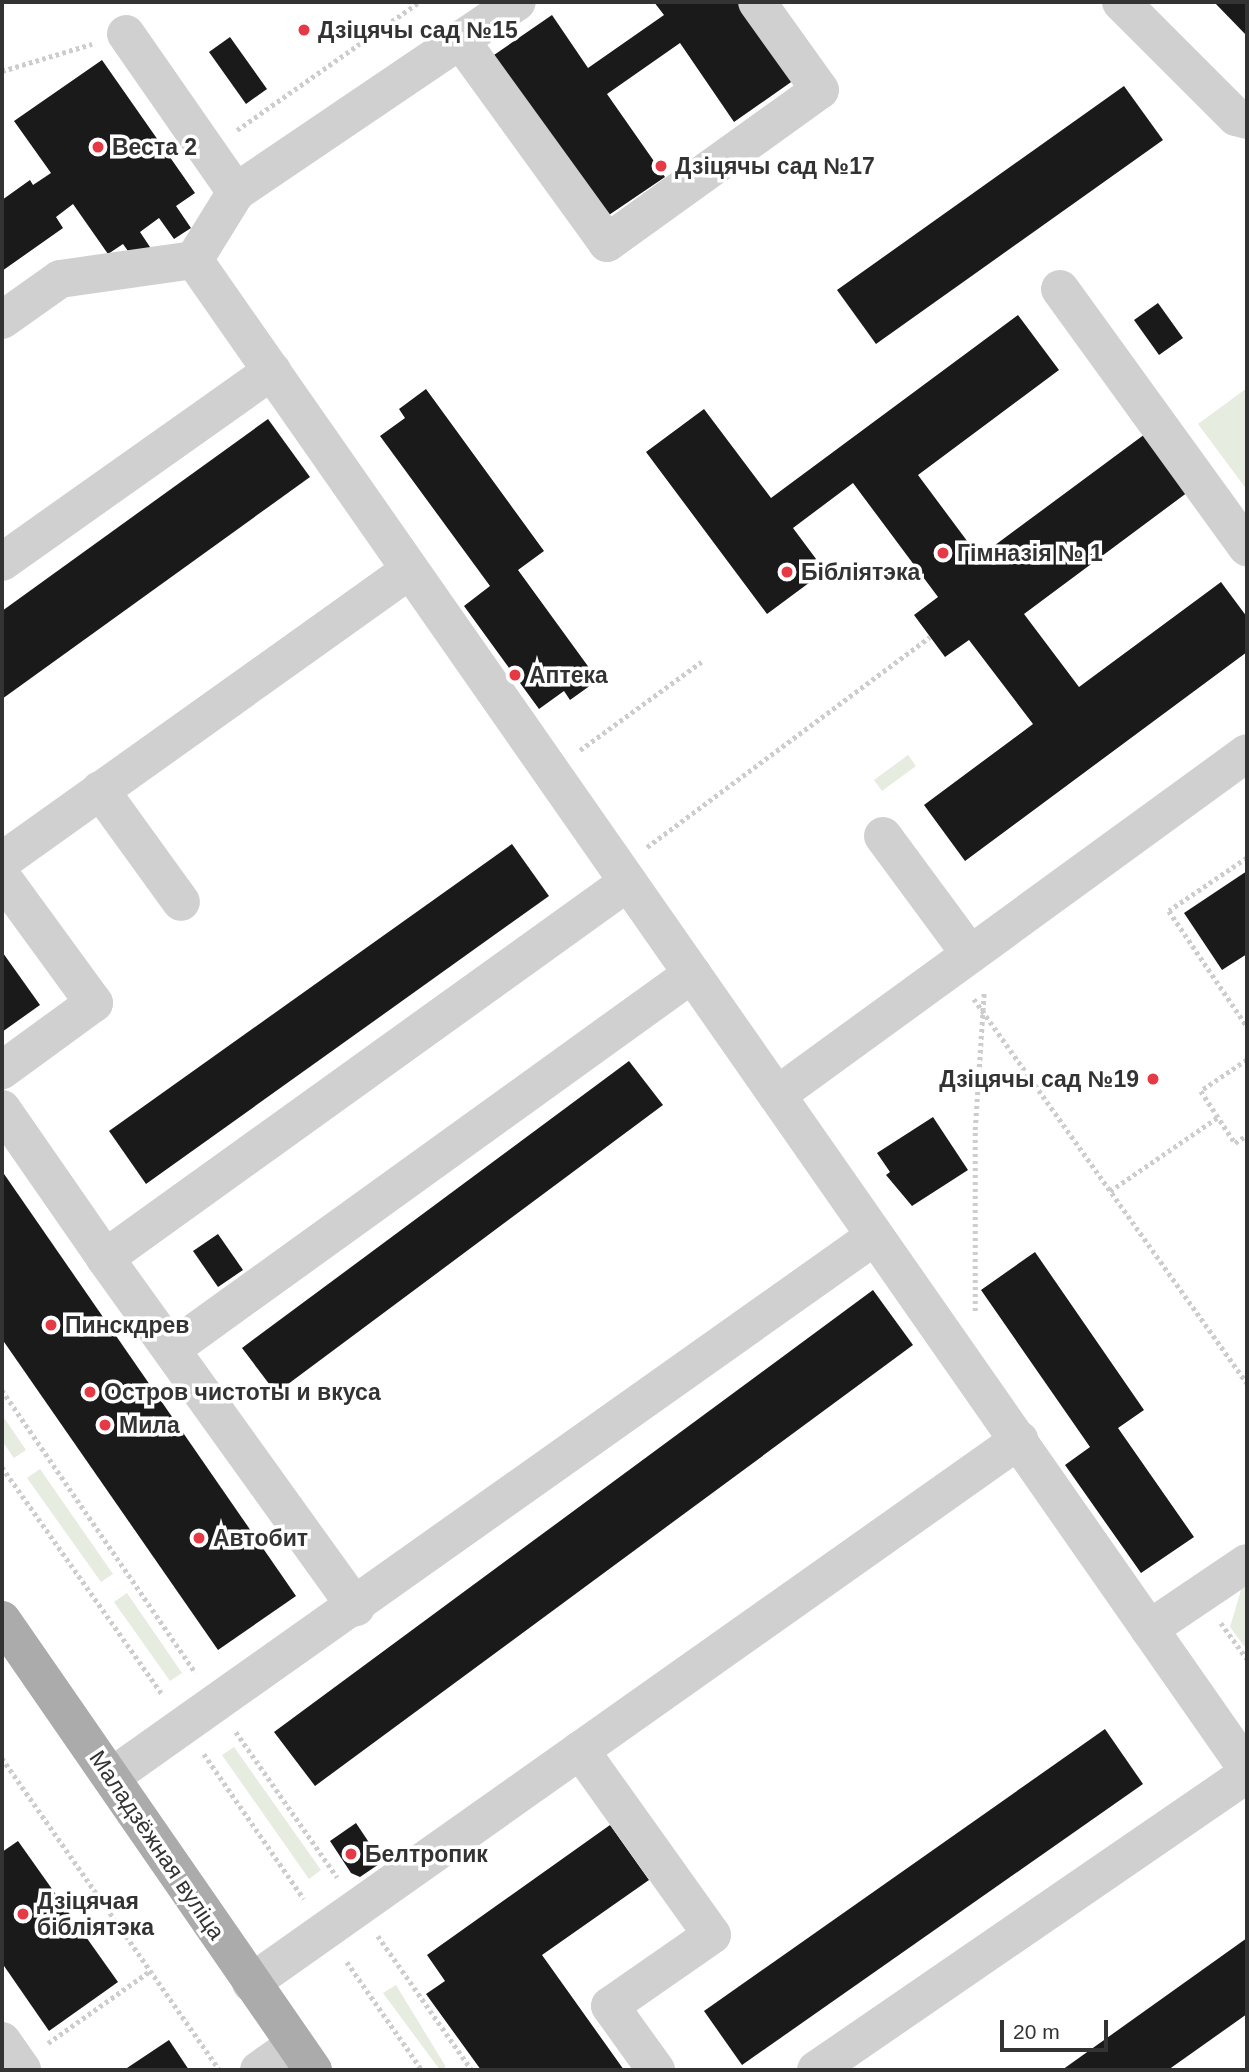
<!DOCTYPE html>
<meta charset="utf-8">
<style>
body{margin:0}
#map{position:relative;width:1249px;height:2072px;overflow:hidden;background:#fff;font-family:Arial,sans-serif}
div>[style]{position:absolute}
.green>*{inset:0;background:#e6ecdf}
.building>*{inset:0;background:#1a1a1a}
.path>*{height:4.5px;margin-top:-2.25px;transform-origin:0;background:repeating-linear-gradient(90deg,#cdcdcd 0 3.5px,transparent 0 7px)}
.minor>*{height:38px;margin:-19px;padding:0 19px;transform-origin:19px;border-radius:19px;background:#d0d0d0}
.major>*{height:38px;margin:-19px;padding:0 19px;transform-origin:19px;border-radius:19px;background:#ababab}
.dots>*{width:19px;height:19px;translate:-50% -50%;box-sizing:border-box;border:4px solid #fff;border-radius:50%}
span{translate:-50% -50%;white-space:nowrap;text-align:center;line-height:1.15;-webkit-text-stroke:7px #fff;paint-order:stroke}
.poi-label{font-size:23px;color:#333;font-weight:700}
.left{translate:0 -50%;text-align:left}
.right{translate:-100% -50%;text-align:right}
.street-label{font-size:23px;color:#333}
.frame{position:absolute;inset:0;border:4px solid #333;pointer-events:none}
.scale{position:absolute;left:1000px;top:2020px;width:108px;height:32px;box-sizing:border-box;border:4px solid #333;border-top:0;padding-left:9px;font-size:21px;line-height:24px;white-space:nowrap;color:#333;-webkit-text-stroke:5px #fff;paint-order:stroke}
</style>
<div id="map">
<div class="green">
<i style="clip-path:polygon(1247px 388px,1247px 490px,1198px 424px)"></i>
<i style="clip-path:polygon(908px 755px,916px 766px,882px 791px,874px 780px)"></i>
<i style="clip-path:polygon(2px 1415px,26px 1450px,14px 1458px,2px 1441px)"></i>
<i style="clip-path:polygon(40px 1469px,113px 1574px,101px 1582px,27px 1478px)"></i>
<i style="clip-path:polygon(1247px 1586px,1247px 1650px,1230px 1627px,1241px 1590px)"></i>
<i style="clip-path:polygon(127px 1593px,182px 1673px,170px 1681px,114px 1602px)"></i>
<i style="clip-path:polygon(234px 1747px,321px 1870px,309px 1879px,222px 1755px)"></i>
<i style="clip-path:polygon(396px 1985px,446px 2067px,440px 2070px,383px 1993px)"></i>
</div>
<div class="building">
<i style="clip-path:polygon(654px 2px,740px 2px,794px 80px,734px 122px,680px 43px,607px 94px,665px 177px,606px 217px,494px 55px,552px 15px,588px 68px,664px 15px)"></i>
<i style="clip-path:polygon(1214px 2px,1247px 2px,1247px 36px)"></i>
<i style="clip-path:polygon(230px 37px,267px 89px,246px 104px,209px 52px)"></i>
<i style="clip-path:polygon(102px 60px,195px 193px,176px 206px,191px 228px,174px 239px,159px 218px,140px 232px,154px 253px,138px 265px,123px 244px,108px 254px,73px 204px,56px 217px,63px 228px,2px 271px,2px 200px,30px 180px,33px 185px,51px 173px,14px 121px)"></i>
<i style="clip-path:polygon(1124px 86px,1163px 140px,876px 344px,837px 290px)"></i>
<i style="clip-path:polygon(1158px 303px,1183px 338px,1159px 355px,1134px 320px)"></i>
<i style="clip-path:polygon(1018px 315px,1059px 370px,918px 475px,979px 557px,1145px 434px,1188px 492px,1024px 614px,1079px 687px,1221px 582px,1247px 617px,1247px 652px,965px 861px,924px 805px,1033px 724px,969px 640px,945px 657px,914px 615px,938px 597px,853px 483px,793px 528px,825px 571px,767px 614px,646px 452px,704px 409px,771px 498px)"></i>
<i style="clip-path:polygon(426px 389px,544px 551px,518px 570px,598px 680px,570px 700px,564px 691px,539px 709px,464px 606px,490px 586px,380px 436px,405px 418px,399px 409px)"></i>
<i style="clip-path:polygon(268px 419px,310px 477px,2px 699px,2px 611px)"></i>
<i style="clip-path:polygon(512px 844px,549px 896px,146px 1184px,109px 1131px)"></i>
<i style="clip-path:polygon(1247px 871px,1247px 954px,1222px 970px,1184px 913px)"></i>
<i style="clip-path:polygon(3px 953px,40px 1005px,2px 1032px,2px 954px)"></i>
<i style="clip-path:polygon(629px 1061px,663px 1105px,276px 1393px,242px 1348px)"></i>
<i style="clip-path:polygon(933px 1117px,968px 1170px,912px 1206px,886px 1175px,890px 1172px,877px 1153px)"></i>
<i style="clip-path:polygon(2px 1171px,296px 1596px,218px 1650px,2px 1339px)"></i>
<i style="clip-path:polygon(218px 1234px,243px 1270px,218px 1287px,193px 1251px)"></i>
<i style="clip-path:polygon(1035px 1252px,1144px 1410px,1118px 1428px,1194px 1537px,1141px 1573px,1065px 1465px,1090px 1447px,981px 1290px)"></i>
<i style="clip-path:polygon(873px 1290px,913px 1345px,315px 1786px,274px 1732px)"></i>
<i style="clip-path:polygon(1105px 1729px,1143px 1784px,742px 2065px,704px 2011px)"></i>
<i style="clip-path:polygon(356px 1823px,382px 1862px,360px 1877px,351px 1873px,330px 1841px)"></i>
<i style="clip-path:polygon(610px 1825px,649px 1880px,542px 1955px,624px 2070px,481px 2070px,426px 1994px,445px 1981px,427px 1955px)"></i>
<i style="clip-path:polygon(18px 1841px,118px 1982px,49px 2031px,2px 1963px,2px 1852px)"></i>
<i style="clip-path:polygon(1247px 1938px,1247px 2014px,1168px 2070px,1062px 2070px)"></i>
<i style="clip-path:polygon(169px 2040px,189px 2070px,124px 2070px)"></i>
</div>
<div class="path">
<i style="left:2px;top:71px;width:94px;rotate:-16.7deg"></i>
<i style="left:237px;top:130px;width:223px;rotate:-35.1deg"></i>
<i style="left:580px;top:750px;width:150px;rotate:-36deg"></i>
<i style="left:647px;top:847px;width:352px;rotate:-36.6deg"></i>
<i style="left:1247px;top:858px;width:94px;rotate:145.8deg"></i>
<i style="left:1169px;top:911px;width:139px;rotate:55.9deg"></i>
<i style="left:974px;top:999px;width:471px;rotate:54.6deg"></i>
<i style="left:1247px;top:1060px;width:55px;rotate:146deg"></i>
<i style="left:1201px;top:1091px;width:62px;rotate:56.8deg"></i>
<i style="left:1235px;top:1143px;width:14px;rotate:-34deg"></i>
<i style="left:1110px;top:1191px;width:131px;rotate:-34.4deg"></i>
<i style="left:975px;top:1311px;width:181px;rotate:-90deg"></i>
<i style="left:975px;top:1130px;width:139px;rotate:-86.3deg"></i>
<i style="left:2px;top:1390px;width:343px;rotate:55.6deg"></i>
<i style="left:2px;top:1467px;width:279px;rotate:54.8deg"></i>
<i style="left:1221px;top:1623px;width:44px;rotate:54.2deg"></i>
<i style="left:236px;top:1732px;width:177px;rotate:55.1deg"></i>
<i style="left:204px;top:1754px;width:176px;rotate:55.4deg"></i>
<i style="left:2px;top:1758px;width:381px;rotate:55.1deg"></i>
<i style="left:378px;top:1936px;width:164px;rotate:55deg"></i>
<i style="left:347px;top:1962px;width:131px;rotate:55.2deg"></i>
<i style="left:48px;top:2043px;width:125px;rotate:-35.2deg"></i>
</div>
<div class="minor">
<i style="left:1121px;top:2px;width:163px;rotate:45deg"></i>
<i style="left:1236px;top:117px;width:11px;rotate:15deg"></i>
<i style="left:126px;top:34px;width:193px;rotate:55.2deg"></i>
<i style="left:236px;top:192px;width:80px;rotate:121.7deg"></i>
<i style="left:461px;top:41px;width:249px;rotate:54.1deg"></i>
<i style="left:607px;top:243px;width:262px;rotate:-35.7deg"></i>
<i style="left:820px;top:90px;width:108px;rotate:-125.6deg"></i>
<i style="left:236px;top:192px;width:339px;rotate:-34.1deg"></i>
<i style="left:194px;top:260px;width:1840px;rotate:55.09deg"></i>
<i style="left:1060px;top:289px;width:319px;rotate:54.1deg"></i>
<i style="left:2px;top:320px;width:71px;rotate:-35.3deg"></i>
<i style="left:60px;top:279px;width:135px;rotate:-8.1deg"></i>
<i style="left:2px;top:562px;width:331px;rotate:-35.3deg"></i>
<i style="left:100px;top:790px;width:138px;rotate:54.1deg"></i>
<i style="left:883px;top:836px;width:147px;rotate:53.6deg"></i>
<i style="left:2px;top:861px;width:501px;rotate:-35.5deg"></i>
<i style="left:2px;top:877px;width:156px;rotate:53.9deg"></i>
<i style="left:94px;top:1003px;width:114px;rotate:143.9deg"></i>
<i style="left:777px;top:1095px;width:581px;rotate:-36.04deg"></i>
<i style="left:2px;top:1109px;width:181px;rotate:55.3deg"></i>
<i style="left:105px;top:1258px;width:644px;rotate:-35.71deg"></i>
<i style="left:105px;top:1258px;width:430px;rotate:54.3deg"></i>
<i style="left:173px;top:1348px;width:640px;rotate:-35.78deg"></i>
<i style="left:1149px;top:1629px;width:118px;rotate:-34deg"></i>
<i style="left:580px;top:1750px;width:227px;rotate:54.5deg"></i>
<i style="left:712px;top:1935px;width:124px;rotate:145.2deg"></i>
<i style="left:610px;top:2006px;width:79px;rotate:54.3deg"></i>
<i style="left:111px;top:1777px;width:936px;rotate:-35.3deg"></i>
<i style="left:251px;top:1983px;width:941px;rotate:-35.26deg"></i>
<i style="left:2px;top:2041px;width:35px;rotate:55deg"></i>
<i style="left:259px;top:2070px;width:44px;rotate:-34.8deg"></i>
<i style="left:816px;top:2070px;width:523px;rotate:-34.48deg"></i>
</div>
<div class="major">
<i style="left:2px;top:1620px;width:547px;rotate:55.35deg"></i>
</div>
<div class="dots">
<i style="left:304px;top:30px;background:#e63946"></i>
<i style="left:98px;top:147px;background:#e63946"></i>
<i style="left:661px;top:166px;background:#e63946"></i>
<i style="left:943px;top:553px;background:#e63946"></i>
<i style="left:787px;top:572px;background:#e63946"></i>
<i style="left:515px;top:675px;background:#e63946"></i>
<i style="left:1153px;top:1079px;background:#e63946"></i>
<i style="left:51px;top:1325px;background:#e63946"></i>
<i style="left:90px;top:1392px;background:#e63946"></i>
<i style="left:105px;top:1425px;background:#e63946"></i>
<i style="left:199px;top:1538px;background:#e63946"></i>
<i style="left:351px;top:1854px;background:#e63946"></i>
<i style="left:23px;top:1914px;background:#e63946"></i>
</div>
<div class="poi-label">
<span class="left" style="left:318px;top:30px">Дзіцячы сад №15</span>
<span class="left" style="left:112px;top:147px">Веста 2</span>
<span class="left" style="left:675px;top:166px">Дзіцячы сад №17</span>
<span class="left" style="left:957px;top:553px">Гімназія № 1</span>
<span class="left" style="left:801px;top:572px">Бібліятэка</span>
<span class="left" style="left:529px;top:675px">Аптека</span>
<span class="right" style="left:1139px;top:1079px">Дзіцячы сад №19</span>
<span class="left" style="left:65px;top:1325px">Пинскдрев</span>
<span class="left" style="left:104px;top:1392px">Остров чистоты и вкуса</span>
<span class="left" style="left:119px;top:1425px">Мила</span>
<span class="left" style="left:213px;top:1538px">Автобит</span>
<span class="left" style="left:365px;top:1854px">Белтропик</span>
<span class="left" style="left:37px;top:1914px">Дзіцячая<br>бібліятэка</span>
</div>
<div class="street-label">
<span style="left:157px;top:1845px;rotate:56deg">Маладзёжная вуліца</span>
</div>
<div class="frame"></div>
<div class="scale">20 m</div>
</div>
